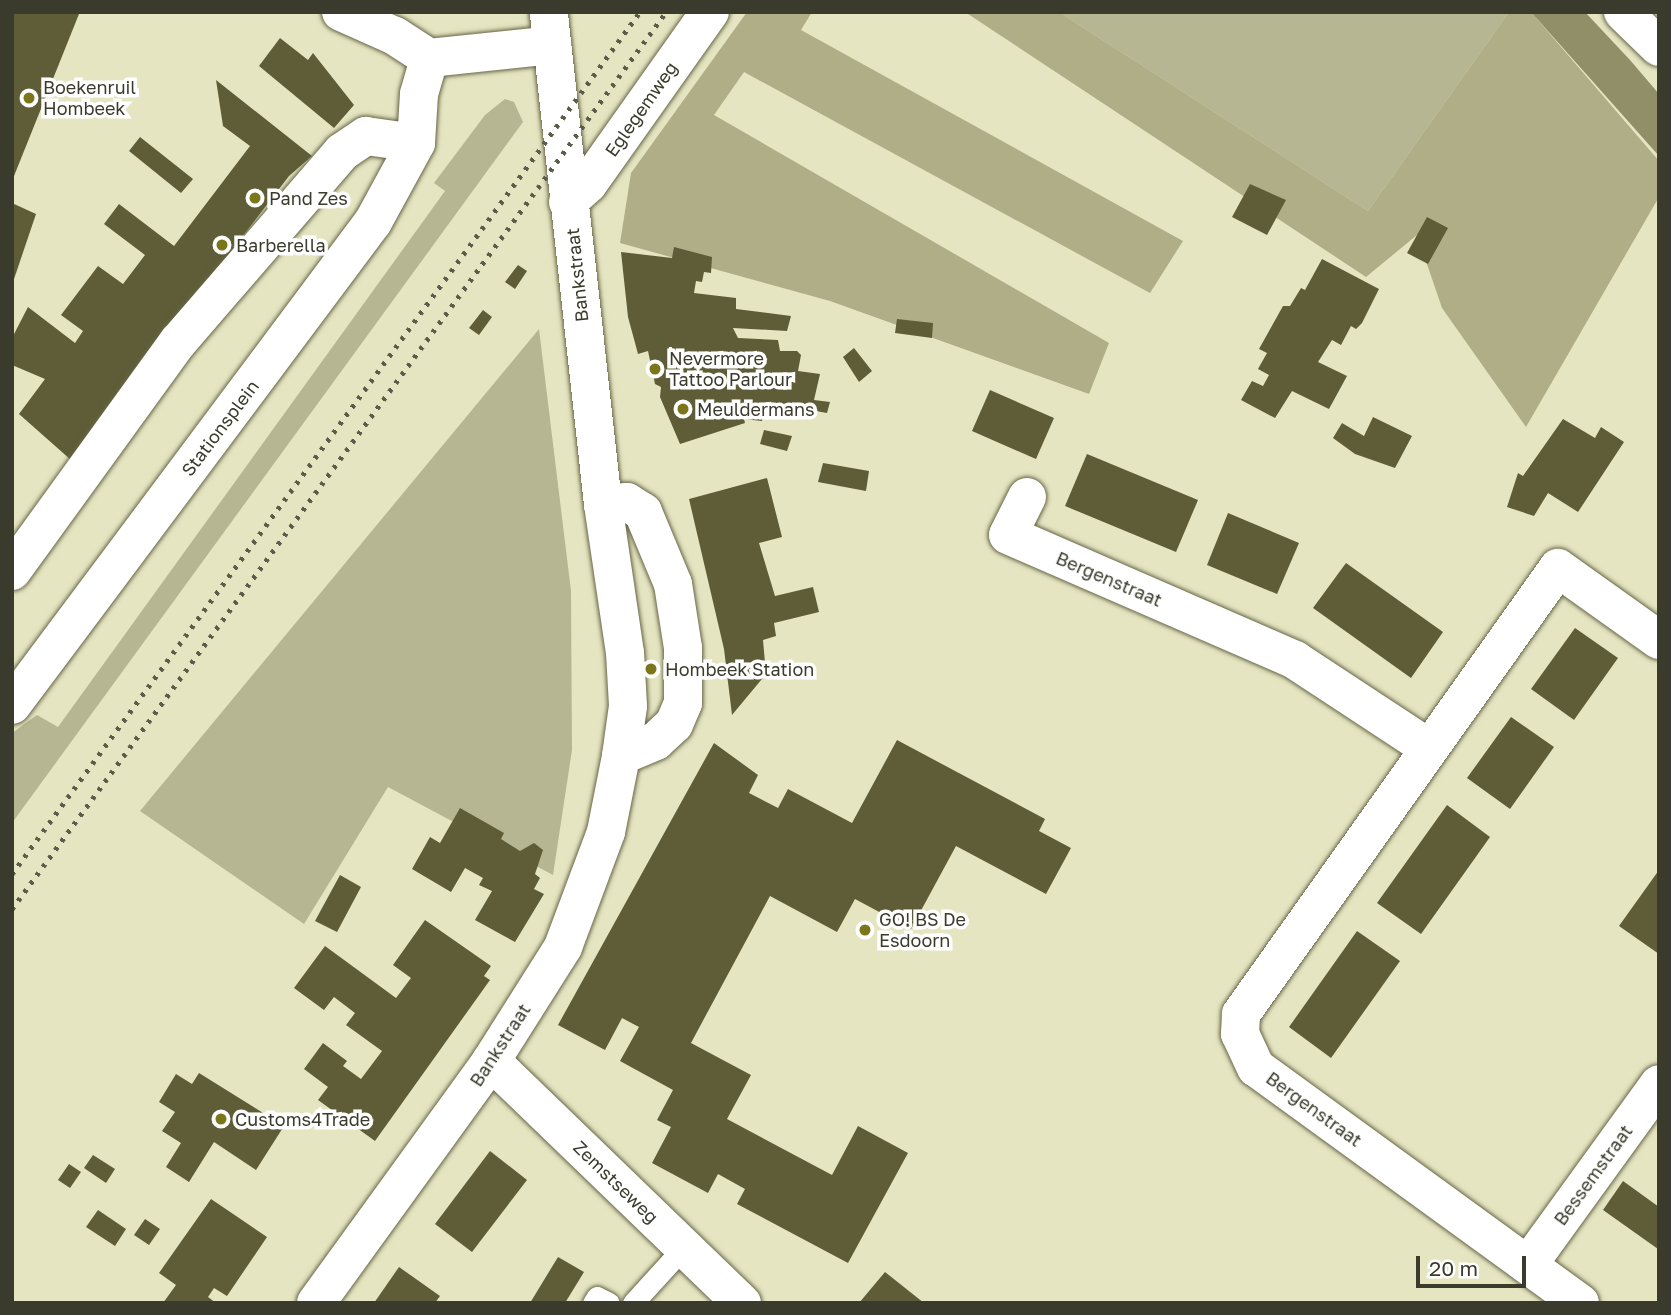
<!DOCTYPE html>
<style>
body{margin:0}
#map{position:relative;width:1671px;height:1315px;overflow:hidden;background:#e6e5c2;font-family:"Golos Text",sans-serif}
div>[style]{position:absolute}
.green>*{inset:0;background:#b7b692}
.forest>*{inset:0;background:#afae86}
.water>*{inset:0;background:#918f68}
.building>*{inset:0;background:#5e5d37}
.roads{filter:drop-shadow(0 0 2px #666546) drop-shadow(0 0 2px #666546)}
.lane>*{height:21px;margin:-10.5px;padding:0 10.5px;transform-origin:10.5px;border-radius:10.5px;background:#fff}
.street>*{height:38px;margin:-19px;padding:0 19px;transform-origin:19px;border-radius:19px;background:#fff}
.secondary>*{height:38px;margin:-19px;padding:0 19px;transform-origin:19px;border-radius:19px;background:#fff}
.rail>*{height:5px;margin-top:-2.5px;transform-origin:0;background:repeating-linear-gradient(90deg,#5c5c4a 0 3.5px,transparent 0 10.5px)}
.dots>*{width:19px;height:19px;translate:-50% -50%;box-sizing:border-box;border:4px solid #fff;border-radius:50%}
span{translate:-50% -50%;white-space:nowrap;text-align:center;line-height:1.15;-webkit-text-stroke:7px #fff;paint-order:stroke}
.poi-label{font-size:18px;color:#3b3b2d}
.left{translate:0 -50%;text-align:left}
.street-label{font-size:18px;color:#3b3b2d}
.frame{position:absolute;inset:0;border:14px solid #3b3b2d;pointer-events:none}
.scale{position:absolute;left:1416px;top:1256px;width:110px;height:32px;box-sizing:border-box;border:4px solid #3b3b2d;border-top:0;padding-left:9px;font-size:21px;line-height:24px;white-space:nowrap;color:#3b3b2d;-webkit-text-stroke:5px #fff;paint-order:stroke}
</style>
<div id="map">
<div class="green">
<i style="clip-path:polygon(1059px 12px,1509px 12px,1368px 211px)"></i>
<i style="clip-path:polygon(505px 99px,514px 102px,523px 122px,12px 823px,12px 733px,37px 715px,58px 727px,445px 191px,434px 183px,485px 115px)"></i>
<i style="clip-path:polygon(539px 329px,571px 591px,572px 750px,553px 875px,388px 787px,304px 924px,140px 811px)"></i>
</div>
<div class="forest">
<i style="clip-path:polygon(747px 12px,812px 12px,801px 30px,1183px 241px,1150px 293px,744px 72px,714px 115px,1109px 343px,1089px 394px,830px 301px,620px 243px,631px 173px)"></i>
<i style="clip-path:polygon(965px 12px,1059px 12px,1368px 211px,1509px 12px,1531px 12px,1659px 161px,1659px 197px,1526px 427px,1442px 308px,1417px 235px,1366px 277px)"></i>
</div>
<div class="water">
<i style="clip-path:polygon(1531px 12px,1585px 12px,1630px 60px,1659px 94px,1659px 156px)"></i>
</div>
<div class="building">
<i style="clip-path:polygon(12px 12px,79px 14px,12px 181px)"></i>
<i style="clip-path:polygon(280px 38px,308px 60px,313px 53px,354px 105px,334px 128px,259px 66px)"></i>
<i style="clip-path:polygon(216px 80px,312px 156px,289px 176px,71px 460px,19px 414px,45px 379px,12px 365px,12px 338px,28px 307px,75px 343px,83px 331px,61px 315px,98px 266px,123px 284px,145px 255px,104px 224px,119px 204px,174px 246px,250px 146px,223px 126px)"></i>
<i style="clip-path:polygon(140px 137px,193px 179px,181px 193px,129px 151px)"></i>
<i style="clip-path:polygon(1250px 184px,1286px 200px,1267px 235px,1232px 217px)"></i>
<i style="clip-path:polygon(12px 203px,36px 214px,13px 282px,12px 282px)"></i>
<i style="clip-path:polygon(1427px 217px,1448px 228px,1428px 264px,1407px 253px)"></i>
<i style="clip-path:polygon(674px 247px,712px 257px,711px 273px,704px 272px,702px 282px,696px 281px,694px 293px,736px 298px,736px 309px,791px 316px,787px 331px,733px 328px,738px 338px,778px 340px,780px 351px,797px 351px,801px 355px,798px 371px,820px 374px,814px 400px,830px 402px,827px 413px,766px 402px,762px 421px,744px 419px,745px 423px,680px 444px,660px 397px,661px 387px,655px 384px,648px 351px,638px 354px,628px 317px,621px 252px,672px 258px)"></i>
<i style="clip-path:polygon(1322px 259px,1379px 289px,1362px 323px,1356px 329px,1351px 326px,1341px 345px,1332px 340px,1318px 362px,1347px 376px,1329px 409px,1292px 391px,1275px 418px,1241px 400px,1252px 381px,1263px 386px,1269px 375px,1258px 369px,1267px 353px,1259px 349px,1283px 306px,1290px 306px,1301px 288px,1305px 290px)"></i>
<i style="clip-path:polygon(518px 265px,527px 271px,515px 289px,505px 282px)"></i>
<i style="clip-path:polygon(483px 310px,492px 317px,479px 335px,469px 328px)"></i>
<i style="clip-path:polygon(897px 319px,933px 323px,932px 338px,895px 333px)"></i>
<i style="clip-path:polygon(854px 348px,872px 371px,859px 382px,843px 357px)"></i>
<i style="clip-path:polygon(990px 390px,1054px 418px,1036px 459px,972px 431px)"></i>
<i style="clip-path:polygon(1373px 417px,1412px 436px,1395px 468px,1355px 454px,1333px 438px,1342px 423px,1364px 436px)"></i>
<i style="clip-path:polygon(1563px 419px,1595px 438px,1601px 427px,1624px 442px,1578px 512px,1548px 493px,1534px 516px,1507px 507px,1518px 473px,1523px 476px)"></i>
<i style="clip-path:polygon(764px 430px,792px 436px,787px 451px,760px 444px)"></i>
<i style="clip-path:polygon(1087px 454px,1198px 500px,1176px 552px,1065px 506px)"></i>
<i style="clip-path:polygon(823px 463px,869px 471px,866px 491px,818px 482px)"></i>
<i style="clip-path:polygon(767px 478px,782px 537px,759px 543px,775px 596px,813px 587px,819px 612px,774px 623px,776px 636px,763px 640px,766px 674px,732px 715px,724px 649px,689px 499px)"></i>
<i style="clip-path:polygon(1228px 513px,1299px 543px,1277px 594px,1207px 565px)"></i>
<i style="clip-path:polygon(1346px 563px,1443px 632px,1411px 678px,1313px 608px)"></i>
<i style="clip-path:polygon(1575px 628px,1618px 658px,1574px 720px,1531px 689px)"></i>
<i style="clip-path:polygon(1511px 717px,1554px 747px,1510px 809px,1467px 778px)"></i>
<i style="clip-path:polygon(897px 740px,1045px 819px,1039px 831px,1071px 848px,1046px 894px,956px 846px,911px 929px,855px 899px,837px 932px,770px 896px,691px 1043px,751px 1075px,727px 1119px,832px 1175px,858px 1126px,908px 1153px,848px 1263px,737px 1204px,745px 1189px,718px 1174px,708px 1193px,652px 1163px,671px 1127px,657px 1120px,673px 1090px,620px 1061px,639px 1027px,622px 1018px,605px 1050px,558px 1025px,714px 743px,758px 775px,749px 793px,778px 808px,788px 789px,852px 823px)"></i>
<i style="clip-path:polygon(1447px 805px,1490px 837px,1421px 934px,1377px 903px)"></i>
<i style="clip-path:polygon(460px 808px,504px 833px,501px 839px,520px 851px,534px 843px,543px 850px,535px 874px,540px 878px,534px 889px,544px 894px,515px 942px,475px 920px,492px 891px,479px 885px,483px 878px,465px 868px,451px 892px,412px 869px,430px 837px,440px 843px)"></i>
<i style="clip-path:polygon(1659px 870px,1659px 954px,1619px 926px)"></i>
<i style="clip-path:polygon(340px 875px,361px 887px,337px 932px,315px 921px)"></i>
<i style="clip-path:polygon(425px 920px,491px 966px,484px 976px,490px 980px,375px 1141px,318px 1100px,328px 1087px,304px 1069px,323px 1043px,347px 1061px,343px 1066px,361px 1079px,382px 1051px,346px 1025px,355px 1013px,334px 997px,324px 1010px,294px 988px,325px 946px,396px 998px,411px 978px,393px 965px)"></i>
<i style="clip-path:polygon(1357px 931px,1400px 961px,1331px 1058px,1289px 1027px)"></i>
<i style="clip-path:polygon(199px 1073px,284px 1126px,256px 1170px,214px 1142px,189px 1182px,166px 1167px,181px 1143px,162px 1131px,175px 1112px,159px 1102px,176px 1074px,192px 1084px)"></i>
<i style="clip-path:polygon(490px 1151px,527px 1180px,472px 1252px,435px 1224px)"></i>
<i style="clip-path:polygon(93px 1155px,115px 1169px,106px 1183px,84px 1168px)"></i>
<i style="clip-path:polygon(69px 1164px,81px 1172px,70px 1188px,58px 1180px)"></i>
<i style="clip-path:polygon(1623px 1181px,1659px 1207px,1658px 1249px,1603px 1210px)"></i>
<i style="clip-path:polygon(211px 1199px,267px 1237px,227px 1296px,214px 1288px,208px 1297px,216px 1303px,163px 1303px,176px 1285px,159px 1273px)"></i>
<i style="clip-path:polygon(98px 1210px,126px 1229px,115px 1246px,86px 1227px)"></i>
<i style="clip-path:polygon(145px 1219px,160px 1229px,149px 1245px,134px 1235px)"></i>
<i style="clip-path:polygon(558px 1257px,584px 1272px,565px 1303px,530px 1303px)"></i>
<i style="clip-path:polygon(399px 1267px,440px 1296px,435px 1303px,374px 1303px)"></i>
<i style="clip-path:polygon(885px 1272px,924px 1303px,859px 1303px)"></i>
</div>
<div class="roads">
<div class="lane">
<i style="left:593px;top:1303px;width:7px;rotate:-56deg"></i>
<i style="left:597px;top:1297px;width:13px;rotate:27deg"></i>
<i style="left:633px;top:1303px;width:74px;rotate:-47.7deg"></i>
</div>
<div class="street">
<i style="left:341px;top:12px;width:59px;rotate:24deg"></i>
<i style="left:395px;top:36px;width:40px;rotate:32.9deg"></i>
<i style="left:1623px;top:12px;width:50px;rotate:44.2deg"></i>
<i style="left:429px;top:58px;width:124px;rotate:-6deg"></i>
<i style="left:568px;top:202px;width:27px;rotate:-42deg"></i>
<i style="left:588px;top:184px;width:211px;rotate:-54.7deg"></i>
<i style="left:1027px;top:497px;width:42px;rotate:116.6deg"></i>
<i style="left:1008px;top:535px;width:313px;rotate:23.5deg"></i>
<i style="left:1295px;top:660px;width:160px;rotate:33.3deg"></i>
<i style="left:603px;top:504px;width:24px;rotate:-5deg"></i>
<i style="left:627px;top:502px;width:19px;rotate:32deg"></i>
<i style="left:643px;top:512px;width:78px;rotate:67.4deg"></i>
<i style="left:673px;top:584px;width:65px;rotate:81.1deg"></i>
<i style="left:683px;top:648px;width:55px;rotate:90deg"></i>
<i style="left:683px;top:703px;width:23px;rotate:113deg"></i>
<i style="left:674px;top:724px;width:25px;rotate:137deg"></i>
<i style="left:656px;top:741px;width:38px;rotate:157deg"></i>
<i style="left:12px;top:571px;width:283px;rotate:-54.1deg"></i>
<i style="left:178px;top:342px;width:251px;rotate:-49.2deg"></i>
<i style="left:342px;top:152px;width:29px;rotate:-34deg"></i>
<i style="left:366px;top:136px;width:50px;rotate:8deg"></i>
<i style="left:12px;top:705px;width:603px;rotate:-53.23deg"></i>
<i style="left:373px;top:222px;width:90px;rotate:-61.4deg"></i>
<i style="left:416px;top:143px;width:49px;rotate:-86.5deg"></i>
<i style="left:419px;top:94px;width:37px;rotate:-74deg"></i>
<i style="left:1528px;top:1265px;width:223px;rotate:-54.1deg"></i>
<i style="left:1580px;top:1303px;width:400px;rotate:-144deg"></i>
<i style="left:1256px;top:1068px;width:38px;rotate:-115deg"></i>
<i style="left:1240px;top:1034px;width:20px;rotate:-87deg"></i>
<i style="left:1241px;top:1014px;width:547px;rotate:-54.6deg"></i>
<i style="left:1558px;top:568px;width:124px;rotate:35.5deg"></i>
</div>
<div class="secondary">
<i style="left:491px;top:1061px;width:349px;rotate:44deg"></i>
<i style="left:316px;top:1303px;width:299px;rotate:-54.1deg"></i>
<i style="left:491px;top:1061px;width:135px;rotate:-57.7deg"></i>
<i style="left:563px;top:947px;width:123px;rotate:-69.5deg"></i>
<i style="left:606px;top:832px;width:77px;rotate:-78.8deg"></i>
<i style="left:621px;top:756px;width:50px;rotate:-82deg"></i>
<i style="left:628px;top:706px;width:53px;rotate:-93.2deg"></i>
<i style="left:625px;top:653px;width:151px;rotate:-98.4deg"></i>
<i style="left:603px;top:504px;width:495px;rotate:-96.3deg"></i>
</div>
</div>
<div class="rail">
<i style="left:12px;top:874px;width:1067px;rotate:-53.93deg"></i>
<i style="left:12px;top:909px;width:1110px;rotate:-53.9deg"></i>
</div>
<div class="dots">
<i style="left:29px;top:98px;background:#7b761a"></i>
<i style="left:255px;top:198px;background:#7b761a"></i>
<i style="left:222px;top:245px;background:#7b761a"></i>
<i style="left:655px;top:369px;background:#7b761a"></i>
<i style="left:683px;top:409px;background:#7b761a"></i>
<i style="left:651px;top:669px;background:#7b761a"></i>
<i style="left:865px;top:930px;background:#7b761a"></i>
<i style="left:221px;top:1119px;background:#7b761a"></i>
</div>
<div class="poi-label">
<span class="left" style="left:43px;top:98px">Boekenruil<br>Hombeek</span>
<span class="left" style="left:269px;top:198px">Pand Zes</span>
<span class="left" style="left:236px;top:245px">Barberella</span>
<span class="left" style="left:669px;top:369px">Nevermore<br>Tattoo Parlour</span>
<span class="left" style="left:697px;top:409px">Meuldermans</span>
<span class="left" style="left:665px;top:669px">Hombeek Station</span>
<span class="left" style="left:879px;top:930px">GO! BS De<br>Esdoorn</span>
<span class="left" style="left:235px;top:1119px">Customs4Trade</span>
</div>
<div class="street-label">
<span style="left:641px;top:109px;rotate:-55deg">Eglegemweg</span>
<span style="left:577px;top:275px;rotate:-96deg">Bankstraat</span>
<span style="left:220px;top:428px;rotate:-53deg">Stationsplein</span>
<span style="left:1109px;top:579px;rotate:23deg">Bergenstraat</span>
<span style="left:500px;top:1045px;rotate:-57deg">Bankstraat</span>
<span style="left:1314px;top:1109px;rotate:36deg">Bergenstraat</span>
<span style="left:1593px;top:1175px;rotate:-54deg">Bessemstraat</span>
<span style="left:616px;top:1182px;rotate:44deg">Zemstseweg</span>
</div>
<div class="frame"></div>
<div class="scale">20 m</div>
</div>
